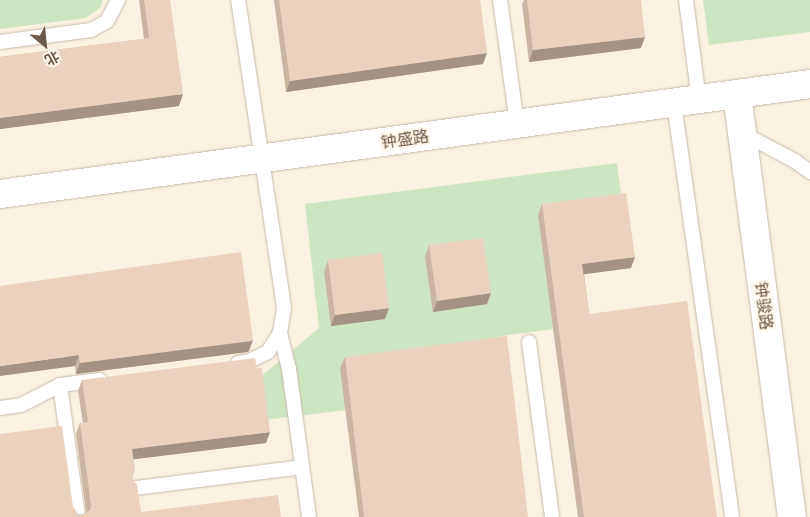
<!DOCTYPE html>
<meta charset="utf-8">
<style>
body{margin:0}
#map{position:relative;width:810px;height:517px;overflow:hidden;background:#f9f1e2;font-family:"Open Sans","Noto Sans SC",sans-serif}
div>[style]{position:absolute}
.green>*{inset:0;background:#cee5c2}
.roads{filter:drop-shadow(0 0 1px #c8b9aa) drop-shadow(0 0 1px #c8b9aa)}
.service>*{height:14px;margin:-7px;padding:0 7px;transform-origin:7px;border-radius:7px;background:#fff}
.minor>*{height:28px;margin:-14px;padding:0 14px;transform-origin:14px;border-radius:14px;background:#fff}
.tertiary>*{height:28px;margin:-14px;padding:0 14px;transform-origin:14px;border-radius:14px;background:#fff}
.wall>*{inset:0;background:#cab5a3}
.shaded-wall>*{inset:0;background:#a49384}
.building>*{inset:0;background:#ebd2bd}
span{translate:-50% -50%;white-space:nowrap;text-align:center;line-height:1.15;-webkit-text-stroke:4px #fdf5e7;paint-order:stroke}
.street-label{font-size:16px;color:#6e5a4b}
.north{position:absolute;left:20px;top:20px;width:50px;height:50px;-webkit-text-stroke:4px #fdf5e7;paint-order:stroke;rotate:152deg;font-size:14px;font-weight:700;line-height:20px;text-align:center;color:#6e5a4b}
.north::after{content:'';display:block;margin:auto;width:18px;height:22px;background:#6e5a4b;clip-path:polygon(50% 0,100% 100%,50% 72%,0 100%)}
</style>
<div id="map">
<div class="green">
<i style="clip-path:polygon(0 0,103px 0,100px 8px,86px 18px,0 29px)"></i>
<i style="clip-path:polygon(703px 0,810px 0,810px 32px,709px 45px)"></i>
<i style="clip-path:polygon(617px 163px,631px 268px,578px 275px,585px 325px,501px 336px,502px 347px,341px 370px,346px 410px,263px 420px,258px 379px,319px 328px,305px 204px)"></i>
</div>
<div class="roads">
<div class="service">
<i style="left:500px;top:0;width:125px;rotate:82.2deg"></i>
<i style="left:686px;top:0;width:101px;rotate:82.6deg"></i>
<i style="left:0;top:42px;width:92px;rotate:-7.5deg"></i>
<i style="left:91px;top:30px;width:18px;rotate:-29deg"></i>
<i style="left:107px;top:21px;width:24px;rotate:-62deg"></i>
<i style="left:674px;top:103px;width:418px;rotate:82deg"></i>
<i style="left:742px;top:133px;width:60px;rotate:27.8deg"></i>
<i style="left:795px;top:161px;width:19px;rotate:36deg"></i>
<i style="left:280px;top:333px;width:37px;rotate:76deg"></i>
<i style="left:289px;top:369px;width:149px;rotate:82.3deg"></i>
<i style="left:529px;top:342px;width:177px;rotate:82.5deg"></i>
<i style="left:238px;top:363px;width:11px;rotate:-10deg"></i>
<i style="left:249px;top:361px;width:21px;rotate:-25deg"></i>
<i style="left:268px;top:352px;width:22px;rotate:-58deg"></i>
<i style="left:280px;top:333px;width:26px;rotate:-81deg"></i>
<i style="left:284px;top:307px;width:310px;rotate:-98.5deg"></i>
<i style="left:60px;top:385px;width:133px;rotate:82.2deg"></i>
<i style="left:0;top:408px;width:21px;rotate:-8deg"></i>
<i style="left:21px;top:405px;width:44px;rotate:-27.1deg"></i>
<i style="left:60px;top:385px;width:40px;rotate:-7.1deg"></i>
<i style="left:136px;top:488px;width:167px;rotate:-7.2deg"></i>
</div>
<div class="minor">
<i style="left:737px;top:94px;width:427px;rotate:82.6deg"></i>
</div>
<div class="tertiary">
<i style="left:0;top:194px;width:817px;rotate:-7.73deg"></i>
</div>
</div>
<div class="wall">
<i style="clip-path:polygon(139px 0,170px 0,179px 106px,0 129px,0 57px,144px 39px)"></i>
<i style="clip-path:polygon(274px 0,480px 0,483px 64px,286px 92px)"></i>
<i style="clip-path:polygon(524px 0,641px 0,641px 48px,529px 62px,522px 4px)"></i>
<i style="clip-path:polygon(542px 204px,631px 268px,584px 274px,589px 314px,717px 517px,578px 517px,538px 215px)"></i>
<i style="clip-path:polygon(429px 245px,487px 304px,433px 312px,425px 257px)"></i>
<i style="clip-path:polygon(328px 260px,385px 319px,331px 326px,324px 272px)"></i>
<i style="clip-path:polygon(0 286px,249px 351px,247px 352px,76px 374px,75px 366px)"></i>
<i style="clip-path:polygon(345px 357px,528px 517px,359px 517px,340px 368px)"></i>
<i style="clip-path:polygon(82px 380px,266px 443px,134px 459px,132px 479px,141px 512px,281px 517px,0 517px,73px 507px,78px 514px,84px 514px,86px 512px,76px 434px,80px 423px,83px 423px,78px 391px)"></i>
</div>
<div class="shaded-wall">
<i style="clip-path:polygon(645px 37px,641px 48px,529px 62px,533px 50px)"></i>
<i style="clip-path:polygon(487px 53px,483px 64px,286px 92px,290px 81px)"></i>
<i style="clip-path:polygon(183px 94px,179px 106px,0 129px,0 118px)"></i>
<i style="clip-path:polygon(635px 257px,631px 268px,578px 275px,582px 264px)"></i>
<i style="clip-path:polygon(491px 293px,487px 304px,433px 312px,437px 301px)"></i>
<i style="clip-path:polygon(389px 308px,385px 319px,331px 326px,335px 315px)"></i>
<i style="clip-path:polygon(253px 340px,249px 351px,247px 352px,76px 374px,80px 363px)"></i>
<i style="clip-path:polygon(79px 355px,75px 366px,0 376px,0 366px)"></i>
<i style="clip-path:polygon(270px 432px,266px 443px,128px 460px,132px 449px)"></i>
</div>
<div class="building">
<i style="clip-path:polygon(144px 0,170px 0,183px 94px,0 118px,0 57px,149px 38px)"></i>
<i style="clip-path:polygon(279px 0,480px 0,487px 53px,290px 81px)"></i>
<i style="clip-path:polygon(527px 0,641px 0,645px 37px,533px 50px)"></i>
<i style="clip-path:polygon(626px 193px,635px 257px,582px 264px,589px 314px,687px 301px,717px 517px,584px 517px,542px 204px)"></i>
<i style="clip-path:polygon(483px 238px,491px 293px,437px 301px,429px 245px)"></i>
<i style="clip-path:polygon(241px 252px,253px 340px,251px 341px,80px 363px,79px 355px,0 366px,0 286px)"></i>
<i style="clip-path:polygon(382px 253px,389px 308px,335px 315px,328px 260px)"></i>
<i style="clip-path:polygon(507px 336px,528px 517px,364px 517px,345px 357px)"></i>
<i style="clip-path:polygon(255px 358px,257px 368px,262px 368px,270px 432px,132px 449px,135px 470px,132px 478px,137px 485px,141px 512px,278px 495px,281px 517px,0 517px,0 434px,62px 426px,73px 507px,78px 514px,84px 514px,90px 510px,91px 505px,80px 423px,88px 422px,82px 380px)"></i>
</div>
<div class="street-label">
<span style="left:405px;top:139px;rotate:-8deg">钟盛路</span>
<span style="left:764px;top:306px;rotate:83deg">钟骏路</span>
</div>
<div class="north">北</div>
</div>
